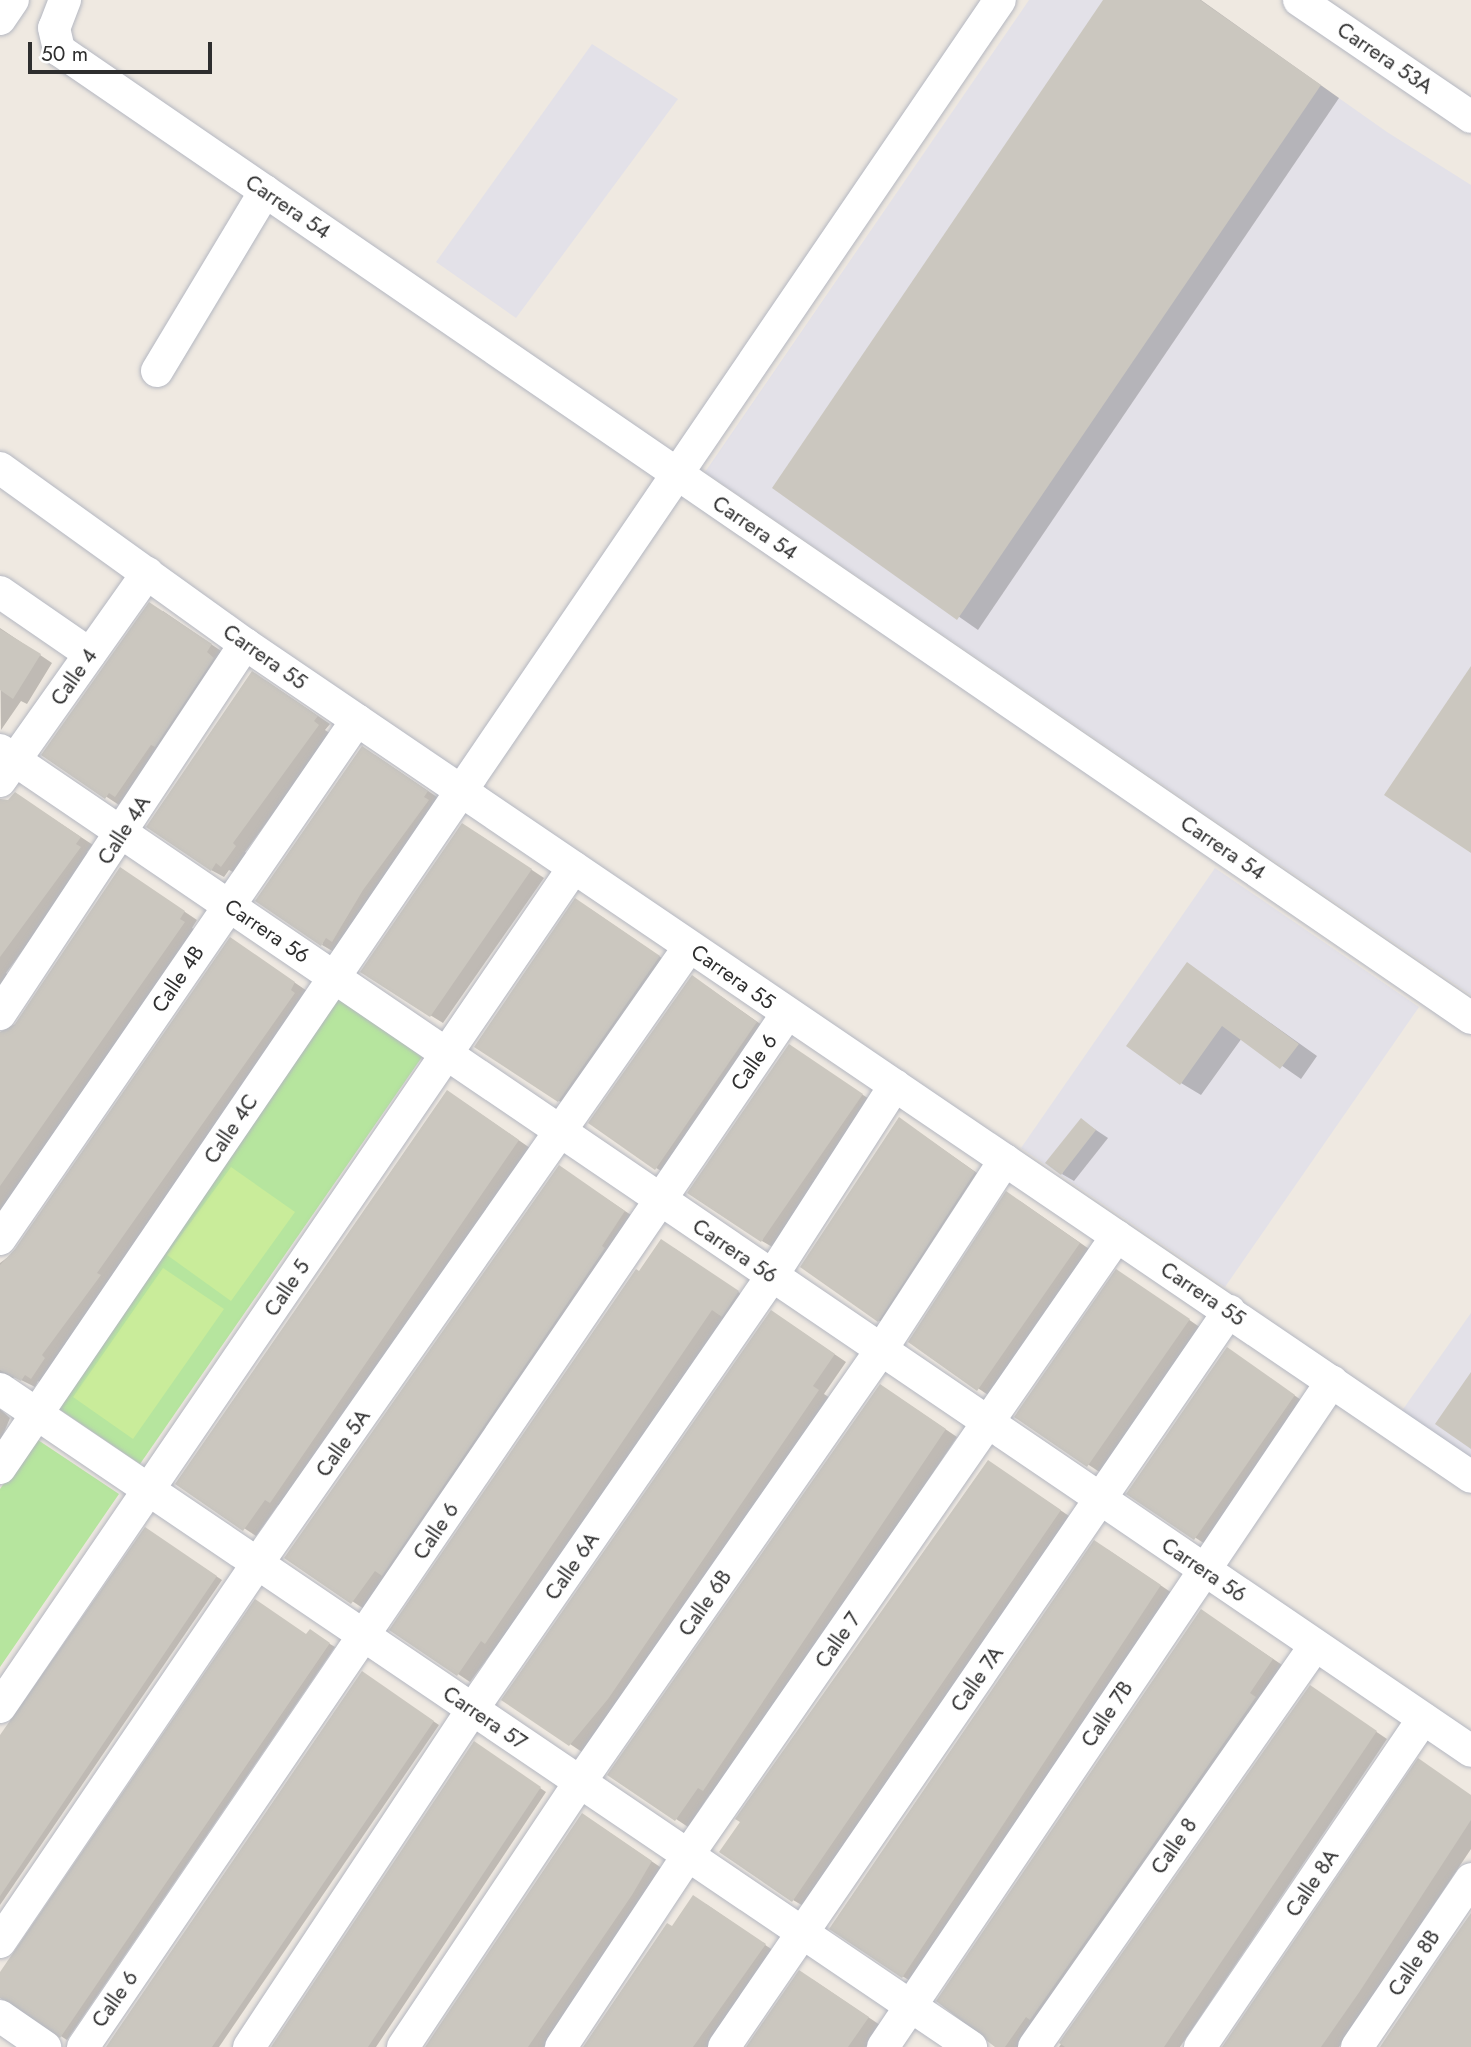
<!DOCTYPE html>
<style>
body{margin:0}
#map{position:relative;width:1471px;height:2047px;overflow:hidden;background:#efe9e1;font-family:Jost,sans-serif}
div>[style]{position:absolute}
.industrial>*{inset:0;background:#e3e1e8}
.green>*{inset:0;background:#b6e59e}
.pitch>*{inset:0;background:#c9ec9a}
.shadow>*{inset:0;background:#0003}
.building>*{inset:0;background:#cbc7bf}
.roads{filter:drop-shadow(0 0 2px #b4b7c1) drop-shadow(0 0 2px #b4b7c1)}
.minor>*{height:32px;margin:-16px;padding:0 16px;transform-origin:16px;border-radius:16px;background:#fff}
span{translate:-50% -50%;white-space:nowrap;text-align:center;line-height:1.15;-webkit-text-stroke:6px #fff;paint-order:stroke}
.street-label{font-size:21px;color:#2e2e2e}
.scale{position:absolute;left:28px;top:42px;width:184px;height:32px;box-sizing:border-box;border:4px solid #2e2e2e;border-top:0;padding-left:9px;font-size:21px;line-height:24px;white-space:nowrap;color:#2e2e2e;-webkit-text-stroke:5px #fff;paint-order:stroke}
</style>
<div id="map">
<div class="industrial">
<i style="clip-path:polygon(1029px 0,1200px 0,1387px 132px,1471px 185px,1471px 995px,705px 472px)"></i>
<i style="clip-path:polygon(592px 44px,678px 99px,516px 318px,436px 262px)"></i>
<i style="clip-path:polygon(1215px 868px,1419px 1007px,1225px 1287px,1021px 1148px)"></i>
<i style="clip-path:polygon(1471px 1313px,1471px 1458px,1401px 1412px)"></i>
</div>
<div class="green">
<i style="clip-path:polygon(337px 996px,422px 1057px,140px 1464px,56px 1407px)"></i>
<i style="clip-path:polygon(35px 1438px,119px 1494px,0 1667px,0 1489px)"></i>
</div>
<div class="pitch">
<i style="clip-path:polygon(231px 1167px,295px 1212px,231px 1301px,167px 1255px)"></i>
<i style="clip-path:polygon(163px 1268px,224px 1309px,133px 1439px,73px 1397px)"></i>
</div>
<div class="shadow">
<i style="clip-path:polygon(1105px 0,1201px 0,1339px 98px,978px 630px,775px 488px)"></i>
<i style="clip-path:polygon(163px 611px,224px 653px,129px 803px,122px 800px,119px 805px,43px 755px)"></i>
<i style="clip-path:polygon(0 628px,52px 663px,27px 704px,21px 701px,1px 730px)"></i>
<i style="clip-path:polygon(265px 680px,330px 724px,325px 730px,331px 734px,245px 852px,248px 854px,235px 873px,229px 870px,224px 877px,211px 870px)"></i>
<i style="clip-path:polygon(375px 755px,440px 799px,334px 952px,322px 945px)"></i>
<i style="clip-path:polygon(28px 802px,93px 845px,87px 852px,92px 856px,6px 973px,10px 976px,0 991px,0 806px)"></i>
<i style="clip-path:polygon(475px 832px,544px 878px,443px 1023px,430px 1015px)"></i>
<i style="clip-path:polygon(133px 877px,197px 920px,192px 928px,197px 931px,0 1219px,0 1033px,17px 1026px)"></i>
<i style="clip-path:polygon(589px 908px,672px 965px,572px 1108px,559px 1101px)"></i>
<i style="clip-path:polygon(243px 947px,307px 991px,44px 1385px,38px 1381px,35px 1387px,15px 1377px,0 1385px,0 1263px,16px 1251px)"></i>
<i style="clip-path:polygon(1188px 964px,1317px 1056px,1301px 1079px,1242px 1038px,1201px 1095px,1181px 1083px)"></i>
<i style="clip-path:polygon(705px 985px,769px 1030px,669px 1175px,656px 1168px)"></i>
<i style="clip-path:polygon(802px 1054px,875px 1103px,774px 1248px,762px 1241px)"></i>
<i style="clip-path:polygon(459px 1099px,530px 1148px,283px 1508px,278px 1505px,256px 1536px,177px 1484px)"></i>
<i style="clip-path:polygon(900px 1119px,987px 1180px,891px 1328px,878px 1320px)"></i>
<i style="clip-path:polygon(1081px 1120px,1108px 1138px,1074px 1181px,1062px 1174px)"></i>
<i style="clip-path:polygon(571px 1175px,637px 1219px,364px 1609px,286px 1557px)"></i>
<i style="clip-path:polygon(1020px 1201px,1092px 1251px,991px 1397px,910px 1342px)"></i>
<i style="clip-path:polygon(674px 1248px,750px 1300px,470px 1682px,392px 1630px,640px 1273px)"></i>
<i style="clip-path:polygon(1130px 1279px,1201px 1328px,1101px 1473px,1016px 1417px)"></i>
<i style="clip-path:polygon(783px 1319px,846px 1362px,824px 1394px,830px 1398px,620px 1705px,582px 1752px,504px 1700px)"></i>
<i style="clip-path:polygon(1227px 1349px,1307px 1404px,1208px 1546px,1128px 1493px)"></i>
<i style="clip-path:polygon(892px 1393px,957px 1437px,715px 1797px,710px 1794px,688px 1827px,610px 1775px)"></i>
<i style="clip-path:polygon(0 1409px,10px 1418px,0 1442px)"></i>
<i style="clip-path:polygon(1001px 1470px,1072px 1518px,805px 1907px,793px 1900px)"></i>
<i style="clip-path:polygon(151px 1533px,222px 1580px,0 1905px,0 1742px)"></i>
<i style="clip-path:polygon(1107px 1549px,1172px 1593px,914px 1983px,902px 1976px)"></i>
<i style="clip-path:polygon(1214px 1619px,1285px 1667px,1021px 2047px,999px 2047px)"></i>
<i style="clip-path:polygon(310px 1632px,335px 1647px,67px 2040px,0 1997px,0 1973px)"></i>
<i style="clip-path:polygon(368px 1677px,439px 1725px,219px 2047px,107px 2047px)"></i>
<i style="clip-path:polygon(1310px 1687px,1387px 1739px,1180px 2047px,1059px 2047px)"></i>
<i style="clip-path:polygon(480px 1747px,546px 1792px,376px 2047px,273px 2047px)"></i>
<i style="clip-path:polygon(1471px 1795px,1471px 1849px,1339px 2047px,1224px 2047px)"></i>
<i style="clip-path:polygon(594px 1822px,663px 1869px,544px 2047px,427px 2047px)"></i>
<i style="clip-path:polygon(706px 1904px,777px 1953px,712px 2047px,585px 2047px,672px 1928px)"></i>
<i style="clip-path:polygon(812px 1979px,880px 2025px,866px 2047px,747px 2047px)"></i>
</div>
<div class="building">
<i style="clip-path:polygon(1103px 0,1200px 0,1321px 85px,957px 620px,772px 488px)"></i>
<i style="clip-path:polygon(149px 602px,212px 644px,207px 652px,214px 658px,155px 747px,151px 745px,115px 797px,109px 793px,105px 799px,41px 755px)"></i>
<i style="clip-path:polygon(0 629px,41px 654px,13px 699px,0 690px)"></i>
<i style="clip-path:polygon(1471px 666px,1471px 853px,1384px 795px)"></i>
<i style="clip-path:polygon(252px 671px,318px 716px,314px 721px,319px 725px,233px 843px,236px 846px,221px 867px,216px 863px,211px 871px,146px 827px)"></i>
<i style="clip-path:polygon(362px 746px,428px 791px,424px 797px,429px 800px,363px 890px,332px 942px,326px 938px,321px 946px,255px 901px)"></i>
<i style="clip-path:polygon(15px 792px,81px 837px,76px 844px,81px 847px,0 957px,0 799px,8px 800px)"></i>
<i style="clip-path:polygon(462px 823px,532px 869px,430px 1017px,360px 972px)"></i>
<i style="clip-path:polygon(120px 867px,185px 911px,180px 919px,185px 922px,0 1186px,0 1032px,15px 1024px)"></i>
<i style="clip-path:polygon(575px 898px,660px 956px,558px 1102px,474px 1047px)"></i>
<i style="clip-path:polygon(230px 937px,295px 982px,291px 990px,295px 993px,97px 1273px,101px 1275px,42px 1355px,45px 1358px,31px 1379px,25px 1375px,21px 1381px,0 1370px,0 1265px,15px 1249px)"></i>
<i style="clip-path:polygon(1187px 962px,1299px 1044px,1280px 1069px,1222px 1026px,1180px 1085px,1126px 1046px)"></i>
<i style="clip-path:polygon(692px 975px,757px 1022px,655px 1170px,588px 1123px)"></i>
<i style="clip-path:polygon(789px 1044px,863px 1094px,761px 1242px,687px 1193px)"></i>
<i style="clip-path:polygon(447px 1090px,519px 1140px,270px 1503px,265px 1500px,243px 1531px,175px 1484px)"></i>
<i style="clip-path:polygon(899px 1117px,975px 1172px,878px 1322px,800px 1267px)"></i>
<i style="clip-path:polygon(1081px 1118px,1096px 1130px,1061px 1175px,1045px 1163px)"></i>
<i style="clip-path:polygon(559px 1165px,625px 1211px,602px 1246px,605px 1248px,382px 1576px,375px 1571px,351px 1604px,284px 1558px)"></i>
<i style="clip-path:polygon(1006px 1191px,1080px 1243px,977px 1391px,908px 1342px)"></i>
<i style="clip-path:polygon(661px 1239px,739px 1291px,722px 1317px,712px 1310px,485px 1644px,481px 1641px,457px 1676px,389px 1630px,636px 1269px,639px 1271px)"></i>
<i style="clip-path:polygon(1116px 1269px,1190px 1319px,1087px 1467px,1014px 1417px)"></i>
<i style="clip-path:polygon(771px 1310px,835px 1354px,813px 1386px,819px 1390px,608px 1699px,569px 1746px,501px 1700px)"></i>
<i style="clip-path:polygon(1227px 1347px,1295px 1395px,1194px 1540px,1126px 1494px)"></i>
<i style="clip-path:polygon(1471px 1372px,1471px 1449px,1435px 1424px)"></i>
<i style="clip-path:polygon(880px 1384px,946px 1429px,703px 1791px,698px 1788px,675px 1821px,607px 1775px)"></i>
<i style="clip-path:polygon(988px 1460px,1061px 1510px,792px 1902px,719px 1852px,740px 1822px,735px 1819px)"></i>
<i style="clip-path:polygon(145px 1527px,217px 1576px,0 1896px,0 1735px)"></i>
<i style="clip-path:polygon(1094px 1540px,1161px 1585px,902px 1978px,829px 1929px)"></i>
<i style="clip-path:polygon(255px 1599px,306px 1634px,310px 1629px,330px 1643px,60px 2038px,0 1998px,0 1972px)"></i>
<i style="clip-path:polygon(1201px 1609px,1273px 1659px,1250px 1693px,1256px 1697px,1030px 2020px,1026px 2017px,1005px 2047px,995px 2047px,936px 2001px)"></i>
<i style="clip-path:polygon(362px 1671px,434px 1721px,212px 2047px,106px 2047px)"></i>
<i style="clip-path:polygon(1310px 1685px,1377px 1731px,1164px 2047px,1065px 2047px,1059px 2043px)"></i>
<i style="clip-path:polygon(474px 1741px,541px 1787px,368px 2047px,271px 2047px)"></i>
<i style="clip-path:polygon(1418px 1758px,1471px 1795px,1471px 1820px,1360px 1991px,1321px 2047px,1222px 2047px)"></i>
<i style="clip-path:polygon(582px 1813px,652px 1861px,632px 1895px,528px 2047px,425px 2047px)"></i>
<i style="clip-path:polygon(693px 1895px,766px 1944px,693px 2047px,583px 2047px,667px 1923px,672px 1926px)"></i>
<i style="clip-path:polygon(1471px 1913px,1471px 2047px,1380px 2047px,1445px 1950px)"></i>
<i style="clip-path:polygon(799px 1970px,869px 2017px,848px 2047px,746px 2047px)"></i>
</div>
<div class="roads">
<div class="minor">
<i style="left:65px;top:0;width:30px;rotate:111deg"></i>
<i style="left:54px;top:28px;width:23px;rotate:77deg"></i>
<i style="left:59px;top:50px;width:1712px;rotate:34.43deg"></i>
<i style="left:1299px;top:0;width:208px;rotate:34.2deg"></i>
<i style="left:0;top:19px;width:23px;rotate:-56deg"></i>
<i style="left:157px;top:371px;width:210px;rotate:-59deg"></i>
<i style="left:0;top:468px;width:302px;rotate:35.7deg"></i>
<i style="left:245px;top:644px;width:1482px;rotate:34.19deg"></i>
<i style="left:0;top:592px;width:109px;rotate:34.6deg"></i>
<i style="left:0;top:750px;width:1779px;rotate:34.23deg"></i>
<i style="left:0;top:781px;width:255px;rotate:-54.7deg"></i>
<i style="left:0;top:1014px;width:444px;rotate:-56.5deg"></i>
<i style="left:0;top:1239px;width:630px;rotate:-55.48deg"></i>
<i style="left:0;top:1389px;width:1173px;rotate:34.12deg"></i>
<i style="left:0;top:1468px;width:1776px;rotate:-55.74deg"></i>
<i style="left:0;top:1707px;width:1017px;rotate:-55.65deg"></i>
<i style="left:0;top:1942px;width:457px;rotate:-55.8deg"></i>
<i style="left:257px;top:1564px;width:753px;rotate:-55deg"></i>
<i style="left:0;top:2016px;width:55px;rotate:34.6deg"></i>
<i style="left:83px;top:2047px;width:1250px;rotate:-55.73deg"></i>
<i style="left:249px;top:2047px;width:404px;rotate:-56.5deg"></i>
<i style="left:472px;top:1710px;width:528px;rotate:-55.35deg"></i>
<i style="left:772px;top:1276px;width:227px;rotate:-57.2deg"></i>
<i style="left:403px;top:2047px;width:319px;rotate:-56.3deg"></i>
<i style="left:580px;top:1782px;width:527px;rotate:-55.13deg"></i>
<i style="left:881px;top:1350px;width:227px;rotate:-56.9deg"></i>
<i style="left:561px;top:2047px;width:230px;rotate:-56.5deg"></i>
<i style="left:688px;top:1855px;width:753px;rotate:-55.28deg"></i>
<i style="left:724px;top:2047px;width:893px;rotate:-55.54deg"></i>
<i style="left:883px;top:2047px;width:803px;rotate:-56.01deg"></i>
<i style="left:1034px;top:2047px;width:490px;rotate:-55deg"></i>
<i style="left:1200px;top:2047px;width:397px;rotate:-55.8deg"></i>
<i style="left:1357px;top:2047px;width:203px;rotate:-55.8deg"></i>
</div>
</div>
<div class="street-label">
<span style="left:1385px;top:58px;rotate:34deg">Carrera 53A</span>
<span style="left:288px;top:207px;rotate:34deg">Carrera 54</span>
<span style="left:755px;top:528px;rotate:34deg">Carrera 54</span>
<span style="left:265px;top:657px;rotate:35deg">Carrera 55</span>
<span style="left:74px;top:677px;rotate:-55deg">Calle 4</span>
<span style="left:124px;top:830px;rotate:-57deg">Calle 4A</span>
<span style="left:1223px;top:848px;rotate:34deg">Carrera 54</span>
<span style="left:267px;top:931px;rotate:34deg">Carrera 56</span>
<span style="left:733px;top:977px;rotate:35deg">Carrera 55</span>
<span style="left:178px;top:979px;rotate:-56deg">Calle 4B</span>
<span style="left:754px;top:1062px;rotate:-55deg">Calle 6</span>
<span style="left:231px;top:1129px;rotate:-56deg">Calle 4C</span>
<span style="left:735px;top:1251px;rotate:34deg">Carrera 56</span>
<span style="left:287px;top:1288px;rotate:-56deg">Calle 5</span>
<span style="left:1203px;top:1294px;rotate:34deg">Carrera 55</span>
<span style="left:343px;top:1443px;rotate:-55deg">Calle 5A</span>
<span style="left:436px;top:1531px;rotate:-56deg">Calle 6</span>
<span style="left:572px;top:1566px;rotate:-55deg">Calle 6A</span>
<span style="left:1204px;top:1570px;rotate:34deg">Carrera 56</span>
<span style="left:705px;top:1603px;rotate:-55deg">Calle 6B</span>
<span style="left:838px;top:1640px;rotate:-55deg">Calle 7</span>
<span style="left:977px;top:1679px;rotate:-55deg">Calle 7A</span>
<span style="left:1107px;top:1714px;rotate:-56deg">Calle 7B</span>
<span style="left:485px;top:1718px;rotate:34deg">Carrera 57</span>
<span style="left:1174px;top:1846px;rotate:-55deg">Calle 8</span>
<span style="left:1312px;top:1883px;rotate:-56deg">Calle 8A</span>
<span style="left:1414px;top:1963px;rotate:-56deg">Calle 8B</span>
<span style="left:115px;top:1999px;rotate:-55deg">Calle 6</span>
</div>
<div class="scale">50 m</div>
</div>
